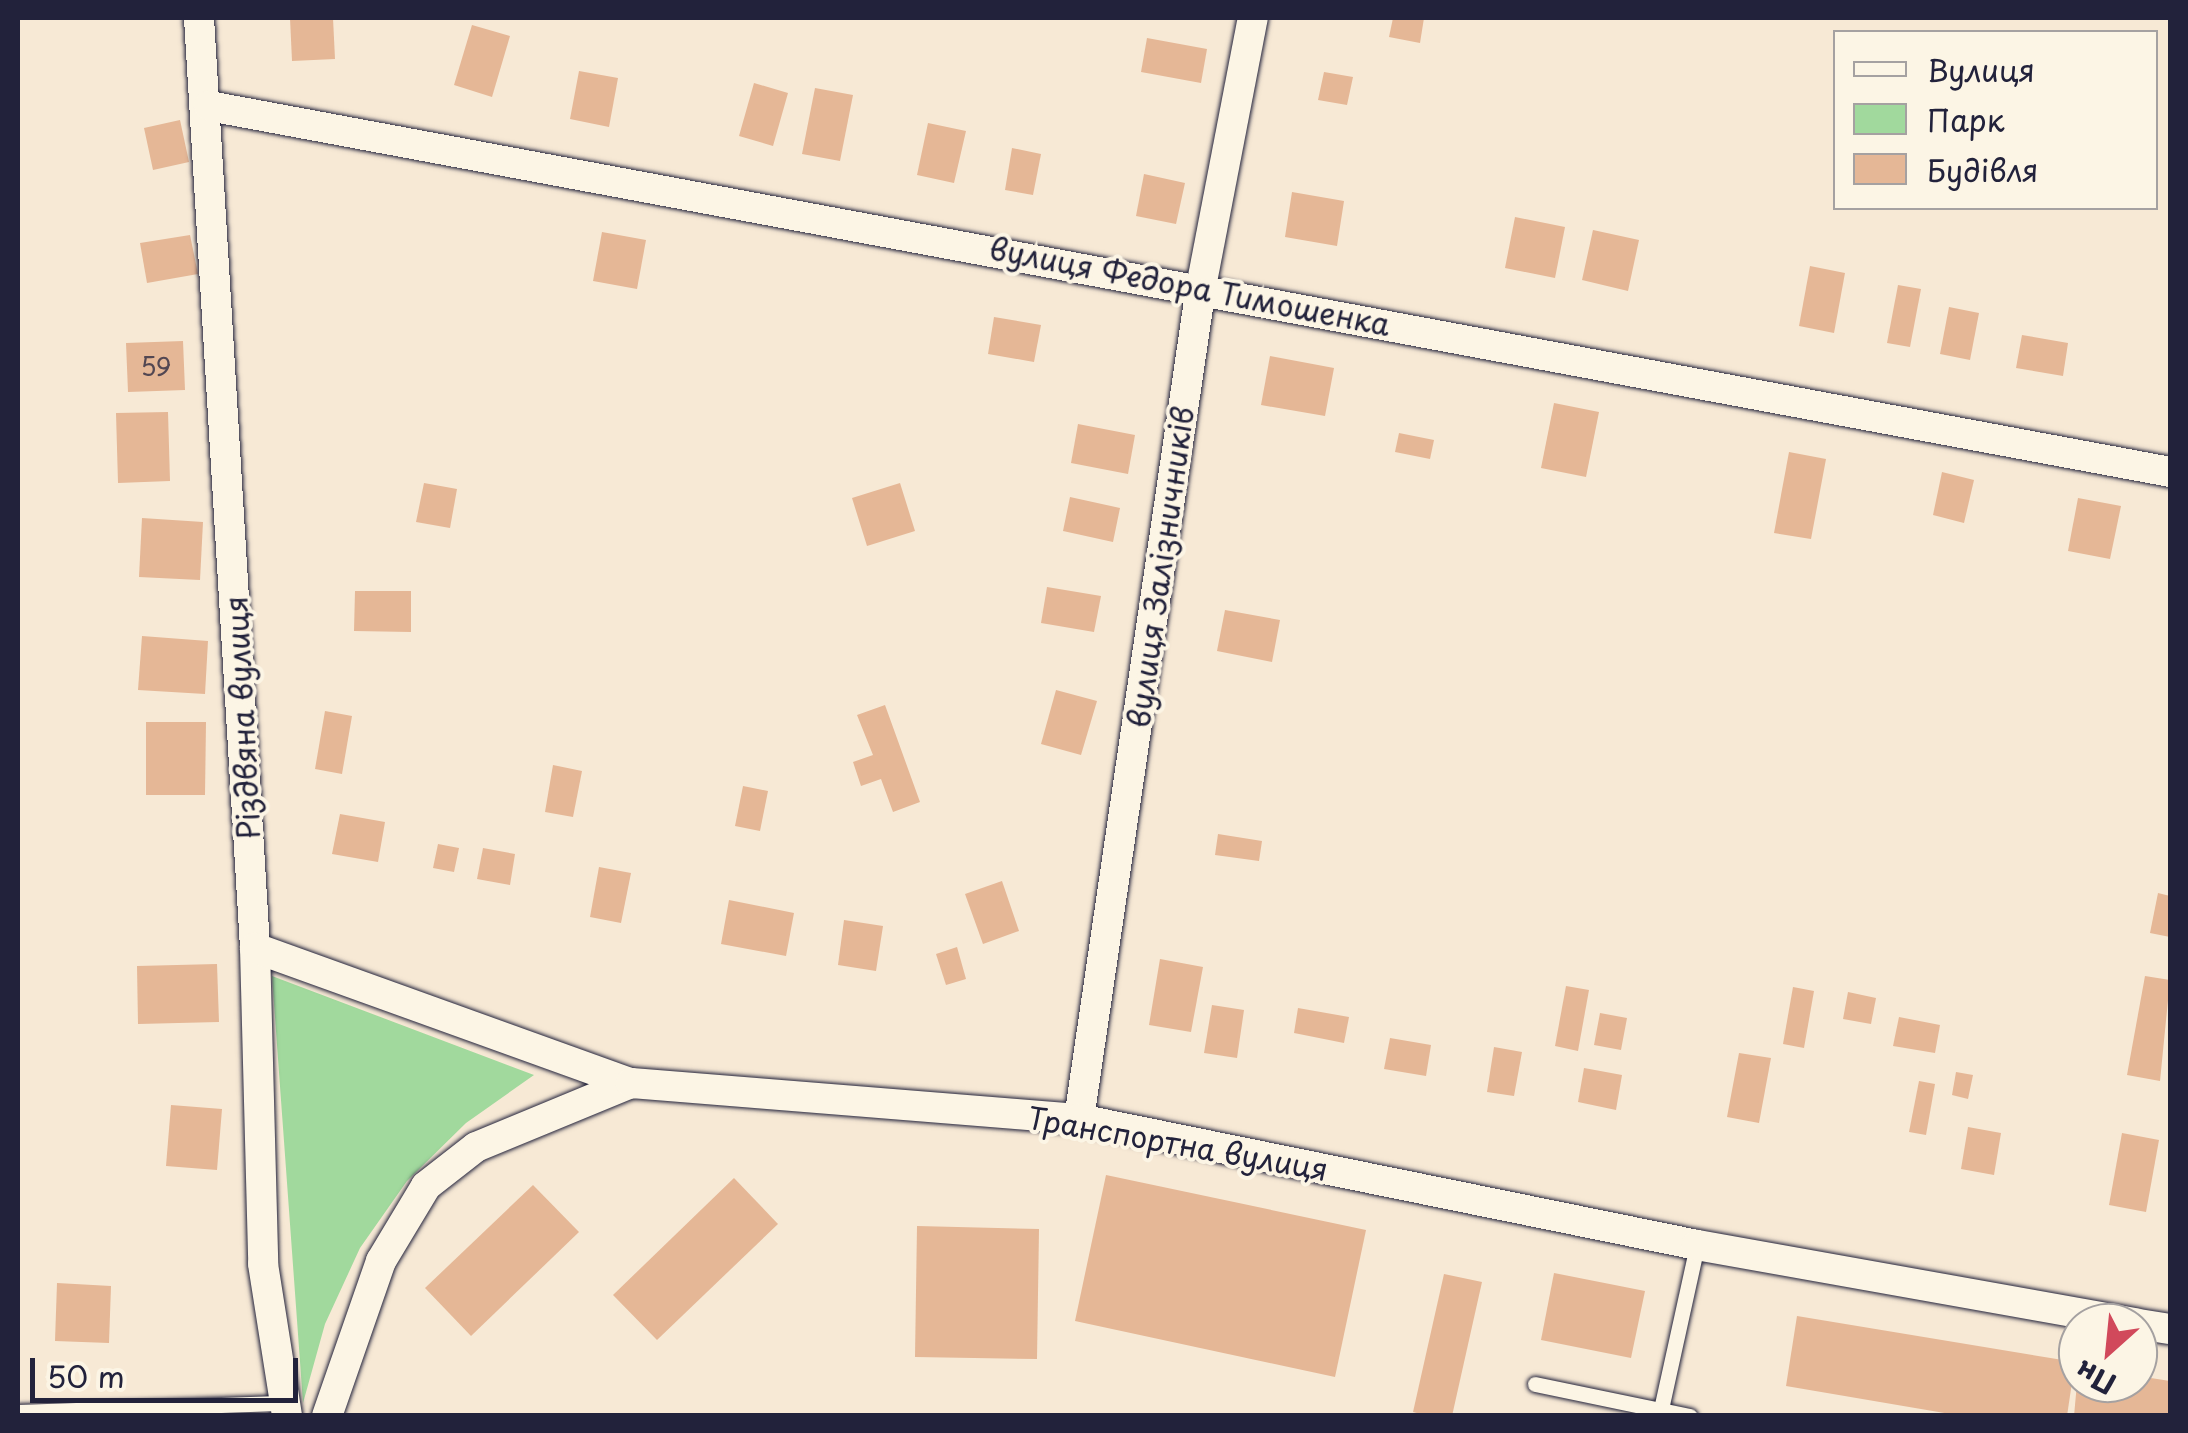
<!DOCTYPE html>
<meta charset="utf-8">
<style>
body{margin:0}
#map{position:relative;width:2188px;height:1433px;overflow:hidden;background:#f7e9d5;font-family:"Playpen Sans",sans-serif}
div>[style]{position:absolute}
.green>*{inset:0;background:#a1d99d}
.building>*{inset:0;background:#e5b796}
.roads{filter:drop-shadow(0 0 2px #22223b) drop-shadow(0 0 2px #22223b)}
.lane>*{height:15px;margin:-7.5px;padding:0 7.5px;transform-origin:7.5px;border-radius:7.5px;background:#fcf5e5}
.street>*{height:30px;margin:-15px;padding:0 15px;transform-origin:15px;border-radius:15px;background:#fcf5e5}
span{translate:-50% -50%;white-space:nowrap;text-align:center;line-height:1.15;-webkit-text-stroke:8px #fcf5e5;paint-order:stroke}
.number-label{font-size:25px;color:#534752}
.number-label span{-webkit-text-stroke-width:0}
.street-label{font-size:30px;color:#22223b}
.frame{position:absolute;inset:0;border:20px solid #22223b;pointer-events:none}
.legend{position:absolute;left:1833px;top:30px;width:325px;height:180px;box-sizing:border-box;background:#fcf5e5;border:2px solid #a5a1a1;margin:0;padding:12px 18px;list-style:none;font-size:30px;color:#22223b}
.legend li{display:flex;align-items:center;gap:20px;height:50px}
.legend b{width:50px;border:2px solid #a5a1a1}
.north{position:absolute;left:2058px;top:1303px;width:100px;height:100px;box-sizing:border-box;background:#fcf5e5;border:2px solid #a5a1a1;border-radius:50%;rotate:207deg;font-size:28px;font-weight:700;line-height:40px;text-align:center;color:#22223b}
.north::after{content:'';display:block;margin:auto;width:35px;height:45px;background:#d1495b;clip-path:polygon(50% 0,100% 100%,50% 72%,0 100%)}
.scale{position:absolute;left:30px;top:1358px;width:268px;height:45px;box-sizing:border-box;border:5px solid #22223b;border-top:0;padding-left:12px;font-size:30px;line-height:35px;white-space:nowrap;color:#22223b;-webkit-text-stroke:8px #fcf5e5;paint-order:stroke}
</style>
<div id="map">
<div class="green">
<i style="clip-path:polygon(272px 976px,534px 1075px,466px 1123px,407px 1181px,360px 1248px,325px 1324px,303px 1403px)"></i>
</div>
<div class="building">
<i style="clip-path:polygon(290px 18px,333px 18px,335px 59px,292px 61px)"></i>
<i style="clip-path:polygon(1393px 18px,1424px 18px,1420px 43px,1389px 37px)"></i>
<i style="clip-path:polygon(472px 25px,510px 36px,492px 97px,454px 85px)"></i>
<i style="clip-path:polygon(1147px 38px,1207px 49px,1201px 83px,1141px 72px)"></i>
<i style="clip-path:polygon(579px 71px,618px 78px,609px 127px,570px 119px)"></i>
<i style="clip-path:polygon(1324px 72px,1353px 77px,1347px 105px,1318px 100px)"></i>
<i style="clip-path:polygon(754px 83px,788px 93px,773px 146px,739px 136px)"></i>
<i style="clip-path:polygon(815px 88px,853px 95px,840px 161px,802px 154px)"></i>
<i style="clip-path:polygon(180px 120px,189px 162px,153px 170px,144px 128px)"></i>
<i style="clip-path:polygon(928px 123px,966px 131px,954px 183px,917px 175px)"></i>
<i style="clip-path:polygon(1012px 148px,1041px 154px,1033px 195px,1005px 190px)"></i>
<i style="clip-path:polygon(1144px 174px,1185px 183px,1176px 224px,1136px 216px)"></i>
<i style="clip-path:polygon(1292px 192px,1344px 201px,1337px 246px,1285px 237px)"></i>
<i style="clip-path:polygon(1515px 217px,1565px 227px,1555px 278px,1505px 268px)"></i>
<i style="clip-path:polygon(1593px 230px,1639px 240px,1628px 291px,1582px 280px)"></i>
<i style="clip-path:polygon(602px 232px,646px 240px,637px 289px,593px 281px)"></i>
<i style="clip-path:polygon(190px 235px,198px 274px,147px 283px,140px 243px)"></i>
<i style="clip-path:polygon(1810px 266px,1845px 273px,1834px 333px,1799px 326px)"></i>
<i style="clip-path:polygon(1898px 285px,1921px 289px,1910px 347px,1887px 343px)"></i>
<i style="clip-path:polygon(1949px 307px,1979px 313px,1970px 360px,1940px 354px)"></i>
<i style="clip-path:polygon(994px 317px,1041px 325px,1034px 362px,988px 354px)"></i>
<i style="clip-path:polygon(2022px 335px,2068px 343px,2063px 376px,2016px 368px)"></i>
<i style="clip-path:polygon(183px 341px,185px 390px,128px 392px,126px 343px)"></i>
<i style="clip-path:polygon(1270px 356px,1334px 368px,1325px 416px,1261px 405px)"></i>
<i style="clip-path:polygon(1554px 403px,1599px 412px,1586px 477px,1541px 468px)"></i>
<i style="clip-path:polygon(168px 412px,170px 481px,118px 483px,116px 413px)"></i>
<i style="clip-path:polygon(1078px 424px,1135px 435px,1128px 474px,1071px 463px)"></i>
<i style="clip-path:polygon(1399px 433px,1434px 440px,1430px 459px,1395px 452px)"></i>
<i style="clip-path:polygon(1789px 452px,1826px 459px,1811px 539px,1774px 533px)"></i>
<i style="clip-path:polygon(1942px 472px,1974px 480px,1964px 523px,1933px 515px)"></i>
<i style="clip-path:polygon(424px 483px,457px 489px,450px 528px,416px 522px)"></i>
<i style="clip-path:polygon(900px 483px,915px 531px,867px 546px,852px 498px)"></i>
<i style="clip-path:polygon(1070px 497px,1120px 508px,1113px 542px,1063px 531px)"></i>
<i style="clip-path:polygon(2078px 498px,2121px 506px,2110px 559px,2068px 551px)"></i>
<i style="clip-path:polygon(142px 518px,203px 522px,200px 580px,139px 577px)"></i>
<i style="clip-path:polygon(1047px 587px,1101px 596px,1094px 632px,1041px 623px)"></i>
<i style="clip-path:polygon(355px 591px,411px 591px,411px 632px,354px 631px)"></i>
<i style="clip-path:polygon(1225px 610px,1280px 620px,1272px 662px,1217px 651px)"></i>
<i style="clip-path:polygon(142px 636px,208px 641px,205px 694px,138px 690px)"></i>
<i style="clip-path:polygon(1056px 690px,1097px 701px,1081px 755px,1041px 744px)"></i>
<i style="clip-path:polygon(885px 705px,920px 802px,893px 812px,881px 779px,861px 786px,853px 762px,873px 755px,857px 715px)"></i>
<i style="clip-path:polygon(325px 711px,352px 716px,342px 774px,315px 769px)"></i>
<i style="clip-path:polygon(146px 722px,206px 722px,205px 795px,146px 795px)"></i>
<i style="clip-path:polygon(553px 765px,582px 771px,573px 817px,545px 812px)"></i>
<i style="clip-path:polygon(743px 786px,768px 791px,760px 831px,735px 826px)"></i>
<i style="clip-path:polygon(340px 814px,385px 822px,378px 862px,332px 854px)"></i>
<i style="clip-path:polygon(1218px 834px,1262px 841px,1259px 861px,1215px 855px)"></i>
<i style="clip-path:polygon(438px 844px,459px 848px,454px 872px,433px 868px)"></i>
<i style="clip-path:polygon(483px 848px,515px 854px,510px 885px,477px 879px)"></i>
<i style="clip-path:polygon(599px 867px,631px 873px,621px 923px,590px 917px)"></i>
<i style="clip-path:polygon(1002px 881px,1019px 931px,983px 944px,965px 894px)"></i>
<i style="clip-path:polygon(2158px 893px,2170px 896px,2170px 937px,2150px 933px)"></i>
<i style="clip-path:polygon(729px 900px,794px 913px,786px 956px,721px 944px)"></i>
<i style="clip-path:polygon(844px 920px,883px 926px,876px 971px,838px 965px)"></i>
<i style="clip-path:polygon(957px 947px,966px 979px,946px 985px,936px 954px)"></i>
<i style="clip-path:polygon(1160px 959px,1203px 967px,1191px 1032px,1149px 1025px)"></i>
<i style="clip-path:polygon(217px 964px,219px 1022px,138px 1024px,137px 966px)"></i>
<i style="clip-path:polygon(2145px 976px,2170px 980px,2160px 1081px,2127px 1075px)"></i>
<i style="clip-path:polygon(1566px 986px,1589px 990px,1578px 1051px,1555px 1046px)"></i>
<i style="clip-path:polygon(1793px 987px,1814px 991px,1804px 1048px,1783px 1044px)"></i>
<i style="clip-path:polygon(1848px 992px,1876px 998px,1871px 1024px,1843px 1019px)"></i>
<i style="clip-path:polygon(1212px 1005px,1244px 1010px,1237px 1058px,1204px 1053px)"></i>
<i style="clip-path:polygon(1298px 1008px,1349px 1017px,1344px 1043px,1294px 1033px)"></i>
<i style="clip-path:polygon(1600px 1013px,1627px 1018px,1621px 1050px,1594px 1045px)"></i>
<i style="clip-path:polygon(1899px 1017px,1940px 1025px,1935px 1053px,1893px 1046px)"></i>
<i style="clip-path:polygon(1390px 1038px,1431px 1045px,1426px 1076px,1384px 1069px)"></i>
<i style="clip-path:polygon(1494px 1047px,1522px 1052px,1514px 1096px,1487px 1092px)"></i>
<i style="clip-path:polygon(1739px 1053px,1771px 1058px,1759px 1123px,1727px 1117px)"></i>
<i style="clip-path:polygon(1584px 1068px,1622px 1075px,1616px 1110px,1578px 1102px)"></i>
<i style="clip-path:polygon(1956px 1072px,1973px 1075px,1968px 1099px,1952px 1095px)"></i>
<i style="clip-path:polygon(1919px 1081px,1935px 1084px,1926px 1135px,1909px 1132px)"></i>
<i style="clip-path:polygon(171px 1105px,222px 1109px,217px 1170px,166px 1166px)"></i>
<i style="clip-path:polygon(1968px 1127px,2001px 1133px,1994px 1175px,1961px 1169px)"></i>
<i style="clip-path:polygon(2122px 1133px,2159px 1140px,2146px 1212px,2109px 1205px)"></i>
<i style="clip-path:polygon(1106px 1175px,1366px 1230px,1335px 1377px,1075px 1321px)"></i>
<i style="clip-path:polygon(734px 1178px,778px 1224px,657px 1340px,613px 1295px)"></i>
<i style="clip-path:polygon(533px 1185px,579px 1232px,471px 1336px,425px 1288px)"></i>
<i style="clip-path:polygon(917px 1226px,1039px 1229px,1037px 1359px,915px 1357px)"></i>
<i style="clip-path:polygon(1554px 1273px,1645px 1291px,1631px 1358px,1541px 1340px)"></i>
<i style="clip-path:polygon(1444px 1274px,1482px 1282px,1452px 1416px,1428px 1416px,1413px 1412px)"></i>
<i style="clip-path:polygon(57px 1283px,111px 1286px,109px 1343px,55px 1341px)"></i>
<i style="clip-path:polygon(1797px 1316px,2075px 1362px,2067px 1416px,1962px 1416px,1786px 1386px)"></i>
<i style="clip-path:polygon(2138px 1376px,2170px 1381px,2170px 1416px,2074px 1416px,2077px 1383px,2138px 1383px)"></i>
</div>
<div class="roads">
<div class="lane">
<i style="left:1535px;top:1384px;width:158px;rotate:11.7deg"></i>
<i style="left:1661px;top:1409px;width:168px;rotate:-77.6deg"></i>
<i style="left:18px;top:1412px;width:261px;rotate:-2deg"></i>
</div>
<div class="street">
<i style="left:199px;top:18px;width:932px;rotate:86.55deg"></i>
<i style="left:255px;top:948px;width:316px;rotate:88.5deg"></i>
<i style="left:263px;top:1264px;width:154px;rotate:81deg"></i>
<i style="left:209px;top:106px;width:1995px;rotate:10.57deg"></i>
<i style="left:255px;top:948px;width:400px;rotate:19.8deg"></i>
<i style="left:1079px;top:1119px;width:841px;rotate:-81.66deg"></i>
<i style="left:1201px;top:287px;width:274px;rotate:-79.1deg"></i>
<i style="left:2138px;top:1324px;width:32px;rotate:9deg"></i>
<i style="left:327px;top:1416px;width:164px;rotate:-70.8deg"></i>
<i style="left:381px;top:1261px;width:87px;rotate:-59deg"></i>
<i style="left:426px;top:1186px;width:63px;rotate:-38deg"></i>
<i style="left:476px;top:1147px;width:168px;rotate:-22.4deg"></i>
<i style="left:631px;top:1083px;width:449px;rotate:4.6deg"></i>
<i style="left:1079px;top:1119px;width:631px;rotate:11.52deg"></i>
<i style="left:1697px;top:1245px;width:445px;rotate:10.1deg"></i>
</div>
</div>
<div class="number-label">
<span style="left:156px;top:366px">59</span>
</div>
<div class="street-label">
<span style="left:1190px;top:286px;rotate:11deg">вулиця Федора Тимошенка</span>
<span style="left:1160px;top:567px;rotate:-82deg">вулиця Залізничників</span>
<span style="left:242px;top:718px;rotate:-93deg">Різдвяна вулиця</span>
<span style="left:1178px;top:1143px;rotate:10deg">Транспортна вулиця</span>
</div>
<div class="frame"></div>
<ul class="legend">
<li><b style="height:12px;background:#fcf5e5"></b>Вулиця</li>
<li><b style="height:28px;background:#a1d99d"></b>Парк</li>
<li><b style="height:28px;background:#e5b796"></b>Будівля</li>
</ul>
<div class="north">Пн</div>
<div class="scale">50 m</div>
</div>
